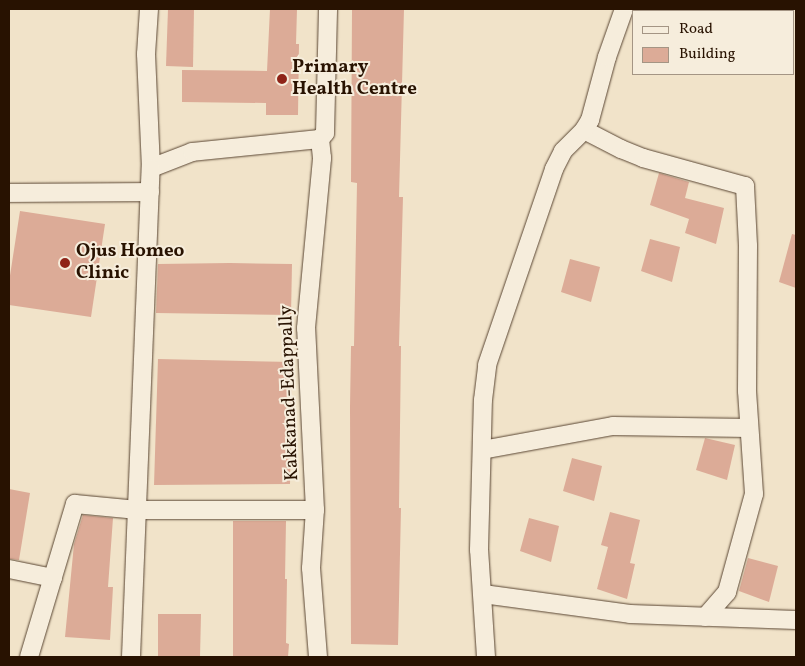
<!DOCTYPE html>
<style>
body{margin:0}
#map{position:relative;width:805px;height:666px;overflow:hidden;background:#f1e3c9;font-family:Vollkorn,serif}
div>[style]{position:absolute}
.building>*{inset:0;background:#dcab97}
.roads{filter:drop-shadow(0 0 1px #5a4633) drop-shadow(0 0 1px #5a4633)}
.minor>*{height:18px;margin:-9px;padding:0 9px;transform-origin:9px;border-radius:9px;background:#f6eddc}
.dots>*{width:14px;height:14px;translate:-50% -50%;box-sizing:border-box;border:2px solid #f6eddc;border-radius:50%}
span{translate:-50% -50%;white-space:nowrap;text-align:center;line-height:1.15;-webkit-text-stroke:4px #f6eddc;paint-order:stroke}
.poi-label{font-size:19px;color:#281201;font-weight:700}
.left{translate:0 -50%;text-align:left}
.street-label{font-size:19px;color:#281201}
.frame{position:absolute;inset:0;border:10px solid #281201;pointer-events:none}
.legend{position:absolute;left:632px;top:10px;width:162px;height:65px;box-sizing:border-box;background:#f6eddc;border:1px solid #a49584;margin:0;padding:6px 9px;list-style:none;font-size:15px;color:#281201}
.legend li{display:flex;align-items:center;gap:10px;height:25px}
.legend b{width:25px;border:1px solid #a49584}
</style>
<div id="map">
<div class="building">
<i style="clip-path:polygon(168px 9px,194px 9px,193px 67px,166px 66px)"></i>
<i style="clip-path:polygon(270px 9px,297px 9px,296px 44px,299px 44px,298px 115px,266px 115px,266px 103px,182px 102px,182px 70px,267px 71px)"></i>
<i style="clip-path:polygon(352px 9px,404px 9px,399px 197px,403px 197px,399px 346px,401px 346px,399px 508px,401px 508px,398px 645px,351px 644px,350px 407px,351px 346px,354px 346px,357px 183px,351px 182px)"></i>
<i style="clip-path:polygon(659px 173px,689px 182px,685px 198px,724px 208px,716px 244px,685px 233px,689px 219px,650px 205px)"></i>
<i style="clip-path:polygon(20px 211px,105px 224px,91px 317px,9px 305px,9px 282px)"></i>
<i style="clip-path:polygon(792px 234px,796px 235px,796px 288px,779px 282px)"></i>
<i style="clip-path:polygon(650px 239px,680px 247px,672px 282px,641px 271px)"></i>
<i style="clip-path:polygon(570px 259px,600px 267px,591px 302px,561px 292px)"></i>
<i style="clip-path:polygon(230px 263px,292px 264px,291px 315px,156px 313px,158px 264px)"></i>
<i style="clip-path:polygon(158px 359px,292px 362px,290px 484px,154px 485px)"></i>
<i style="clip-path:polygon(705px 438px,735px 445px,727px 480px,696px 470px)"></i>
<i style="clip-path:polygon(572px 458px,602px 466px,594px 501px,563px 491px)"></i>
<i style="clip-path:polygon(9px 489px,30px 493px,19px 560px,9px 559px)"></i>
<i style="clip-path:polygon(610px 512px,640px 520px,630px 563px,635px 564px,627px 599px,597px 589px,608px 547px,601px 545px)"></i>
<i style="clip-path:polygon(83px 515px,113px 518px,108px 587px,113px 587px,110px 640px,65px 637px,74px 544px)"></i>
<i style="clip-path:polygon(529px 518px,559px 526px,551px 562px,520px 551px)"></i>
<i style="clip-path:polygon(233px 521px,286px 521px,285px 579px,287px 579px,286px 643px,289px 644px,288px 657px,233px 657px)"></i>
<i style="clip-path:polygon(748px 558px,778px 566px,769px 602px,739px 591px)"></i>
<i style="clip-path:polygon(158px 614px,201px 614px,200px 657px,158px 657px)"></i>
</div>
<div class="roads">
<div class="minor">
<i style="left:149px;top:9px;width:45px;rotate:93.8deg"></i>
<i style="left:146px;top:54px;width:114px;rotate:87.5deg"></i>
<i style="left:151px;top:168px;width:44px;rotate:-21.3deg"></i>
<i style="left:192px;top:152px;width:129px;rotate:-5.8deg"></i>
<i style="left:584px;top:130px;width:42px;rotate:27.2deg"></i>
<i style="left:621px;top:149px;width:24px;rotate:22deg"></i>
<i style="left:643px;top:158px;width:106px;rotate:15.4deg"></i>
<i style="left:745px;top:186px;width:60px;rotate:87.1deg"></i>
<i style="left:748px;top:246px;width:145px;rotate:90.4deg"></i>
<i style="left:747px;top:391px;width:103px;rotate:86.1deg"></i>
<i style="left:754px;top:494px;width:102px;rotate:105.4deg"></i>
<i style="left:727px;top:592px;width:33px;rotate:131deg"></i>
<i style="left:9px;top:193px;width:141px;rotate:-0.4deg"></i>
<i style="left:482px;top:450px;width:133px;rotate:-10.4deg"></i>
<i style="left:613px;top:426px;width:136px;rotate:0.8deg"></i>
<i style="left:9px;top:569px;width:45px;rotate:11.6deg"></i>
<i style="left:483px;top:594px;width:148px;rotate:7.7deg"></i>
<i style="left:630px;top:614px;width:166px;rotate:2.1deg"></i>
<i style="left:29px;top:657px;width:160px;rotate:-73.3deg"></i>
<i style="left:75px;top:504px;width:63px;rotate:5.4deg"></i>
<i style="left:138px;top:510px;width:177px"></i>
<i style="left:131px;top:657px;width:489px;rotate:-87.7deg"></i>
<i style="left:318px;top:657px;width:89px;rotate:-94.5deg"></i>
<i style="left:311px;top:568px;width:58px;rotate:-86.1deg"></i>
<i style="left:315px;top:510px;width:182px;rotate:-92.8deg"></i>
<i style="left:306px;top:328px;width:171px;rotate:-84.6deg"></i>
<i style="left:322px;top:158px;width:19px;rotate:-96deg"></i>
<i style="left:320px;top:139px;width:8px;rotate:-50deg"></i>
<i style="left:325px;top:133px;width:124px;rotate:-88.6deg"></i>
<i style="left:486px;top:657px;width:107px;rotate:-93.7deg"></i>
<i style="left:479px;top:550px;width:150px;rotate:-88.5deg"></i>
<i style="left:483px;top:400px;width:35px;rotate:-83deg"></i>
<i style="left:487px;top:365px;width:207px;rotate:-71.1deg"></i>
<i style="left:554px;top:169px;width:20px;rotate:-63deg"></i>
<i style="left:563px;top:151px;width:30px;rotate:-45deg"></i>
<i style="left:584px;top:130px;width:12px;rotate:-59deg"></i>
<i style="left:590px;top:120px;width:65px;rotate:-74.9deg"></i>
<i style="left:607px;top:57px;width:51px;rotate:-70.5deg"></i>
</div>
</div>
<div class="dots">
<i style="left:282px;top:79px;background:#8f2418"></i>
<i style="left:65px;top:263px;background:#8f2418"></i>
</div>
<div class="poi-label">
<span class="left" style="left:292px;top:79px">Primary<br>Health Centre</span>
<span class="left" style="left:76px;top:263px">Ojus Homeo<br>Clinic</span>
</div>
<div class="street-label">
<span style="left:290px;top:393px;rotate:-92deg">Kakkanad-Edappally</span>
</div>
<div class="frame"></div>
<ul class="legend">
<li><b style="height:6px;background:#f6eddc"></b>Road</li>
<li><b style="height:14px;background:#dcab97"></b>Building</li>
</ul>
</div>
